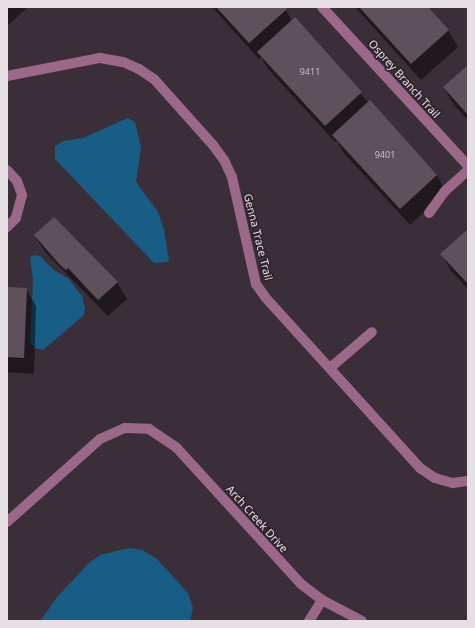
<!DOCTYPE html>
<style>
body{margin:0}
#map{position:relative;width:475px;height:628px;overflow:hidden;background:#3a2f39;font-family:"Noto Sans",sans-serif}
div>[style]{position:absolute}
.water>*{inset:0;background:#175d85}
.shadow>*{inset:0;background:#0007}
.building>*{inset:0;background:#5e515c}
.minor>*{height:10px;margin:-5px;padding:0 5px;transform-origin:5px;border-radius:5px;background:#9b6889}
span{translate:-50% -50%;white-space:nowrap;text-align:center;line-height:1.15;-webkit-text-stroke:3.5px #30252f;paint-order:stroke}
.number-label{font-size:9px;color:#c5bcc4}
.number-label span{-webkit-text-stroke-width:0}
.street-label{font-size:11px;color:#e7dfe6}
.frame{position:absolute;inset:0;border:8px solid #e7dfe6;pointer-events:none}
</style>
<div id="map">
<div class="water">
<i style="clip-path:polygon(128px 118px,135px 122px,141px 147px,136px 182px,158px 212px,164px 230px,169px 260px,167px 262px,154px 263px,55px 159px,55px 146px,64px 141px,83px 138px)"></i>
<i style="clip-path:polygon(34px 255px,40px 256px,54px 270px,68px 278px,82px 296px,85px 308px,84px 315px,43px 350px,35px 348px,30px 342px,33px 280px,30px 257px)"></i>
<i style="clip-path:polygon(129px 548px,142px 550px,157px 559px,188px 593px,193px 608px,190px 621px,40px 621px,58px 596px,89px 563px,100px 555px)"></i>
</div>
<div class="shadow">
<i style="clip-path:polygon(7px 7px,28px 7px,7px 26px)"></i>
<i style="clip-path:polygon(212px 7px,284px 7px,292px 21px,437px 175px,446px 192px,410px 225px,343px 152px,337px 141px,335px 142px,268px 69px,261px 57px,259px 59px)"></i>
<i style="clip-path:polygon(355px 7px,427px 7px,448px 30px,458px 47px,421px 80px)"></i>
<i style="clip-path:polygon(468px 66px,468px 120px,454px 105px,444px 88px)"></i>
<i style="clip-path:polygon(468px 230px,468px 289px,451px 271px,442px 254px)"></i>
<i style="clip-path:polygon(35px 236px,117px 282px,127px 299px,108px 316px,45px 252px)"></i>
<i style="clip-path:polygon(7px 288px,26px 289px,36px 306px,34px 374px,7px 372px)"></i>
</div>
<div class="building">
<i style="clip-path:polygon(216px 7px,285px 7px,287px 9px,249px 43px)"></i>
<i style="clip-path:polygon(359px 7px,428px 7px,449px 30px,411px 64px)"></i>
<i style="clip-path:polygon(295px 17px,362px 92px,325px 126px,257px 52px)"></i>
<i style="clip-path:polygon(468px 65px,468px 115px,443px 87px)"></i>
<i style="clip-path:polygon(370px 100px,437px 175px,400px 209px,332px 135px)"></i>
<i style="clip-path:polygon(54px 217px,118px 282px,98px 300px,68px 268px,66px 270px,60px 265px,34px 235px)"></i>
<i style="clip-path:polygon(468px 229px,468px 284px,440px 254px)"></i>
<i style="clip-path:polygon(7px 287px,27px 288px,24px 358px,7px 357px)"></i>
</div>
<div class="minor">
<i style="left:322px;top:7px;width:216px;rotate:47.4deg"></i>
<i style="left:7px;top:76px;width:95px;rotate:-11deg"></i>
<i style="left:100px;top:58px;width:23px;rotate:10deg"></i>
<i style="left:123px;top:62px;width:17px;rotate:24deg"></i>
<i style="left:139px;top:69px;width:18px;rotate:34deg"></i>
<i style="left:154px;top:79px;width:89px;rotate:48.2deg"></i>
<i style="left:213px;top:145px;width:19px;rotate:54deg"></i>
<i style="left:224px;top:160px;width:19px;rotate:65deg"></i>
<i style="left:232px;top:177px;width:110px;rotate:77.4deg"></i>
<i style="left:256px;top:284px;width:16px;rotate:55deg"></i>
<i style="left:265px;top:297px;width:231px;rotate:47.8deg"></i>
<i style="left:420px;top:468px;width:18px;rotate:34deg"></i>
<i style="left:435px;top:478px;width:19px;rotate:16deg"></i>
<i style="left:453px;top:483px;width:15px;rotate:-8deg"></i>
<i style="left:7px;top:170px;width:15px;rotate:48deg"></i>
<i style="left:17px;top:181px;width:15px;rotate:70deg"></i>
<i style="left:22px;top:195px;width:24px;rotate:105deg"></i>
<i style="left:16px;top:218px;width:13px;rotate:135deg"></i>
<i style="left:429px;top:213px;width:27px;rotate:-54deg"></i>
<i style="left:445px;top:191px;width:31px;rotate:-42deg"></i>
<i style="left:330px;top:368px;width:55px;rotate:-40.6deg"></i>
<i style="left:7px;top:522px;width:125px;rotate:-41.7deg"></i>
<i style="left:100px;top:439px;width:27px;rotate:-24deg"></i>
<i style="left:125px;top:428px;width:24px;rotate:2deg"></i>
<i style="left:149px;top:429px;width:32px;rotate:34deg"></i>
<i style="left:176px;top:447px;width:185px;rotate:47.6deg"></i>
<i style="left:301px;top:584px;width:26px;rotate:37deg"></i>
<i style="left:322px;top:600px;width:45px;rotate:27.7deg"></i>
<i style="left:309px;top:621px;width:25px;rotate:-58deg"></i>
</div>
<div class="number-label">
<span style="left:310px;top:72px">9411</span>
<span style="left:385px;top:155px">9401</span>
</div>
<div class="street-label">
<span style="left:404px;top:79px;rotate:48deg">Osprey Branch Trail</span>
<span style="left:258px;top:237px;rotate:76deg">Genna Trace Trail</span>
<span style="left:257px;top:519px;rotate:48deg">Arch Creek Drive</span>
</div>
<div class="frame"></div>
</div>
